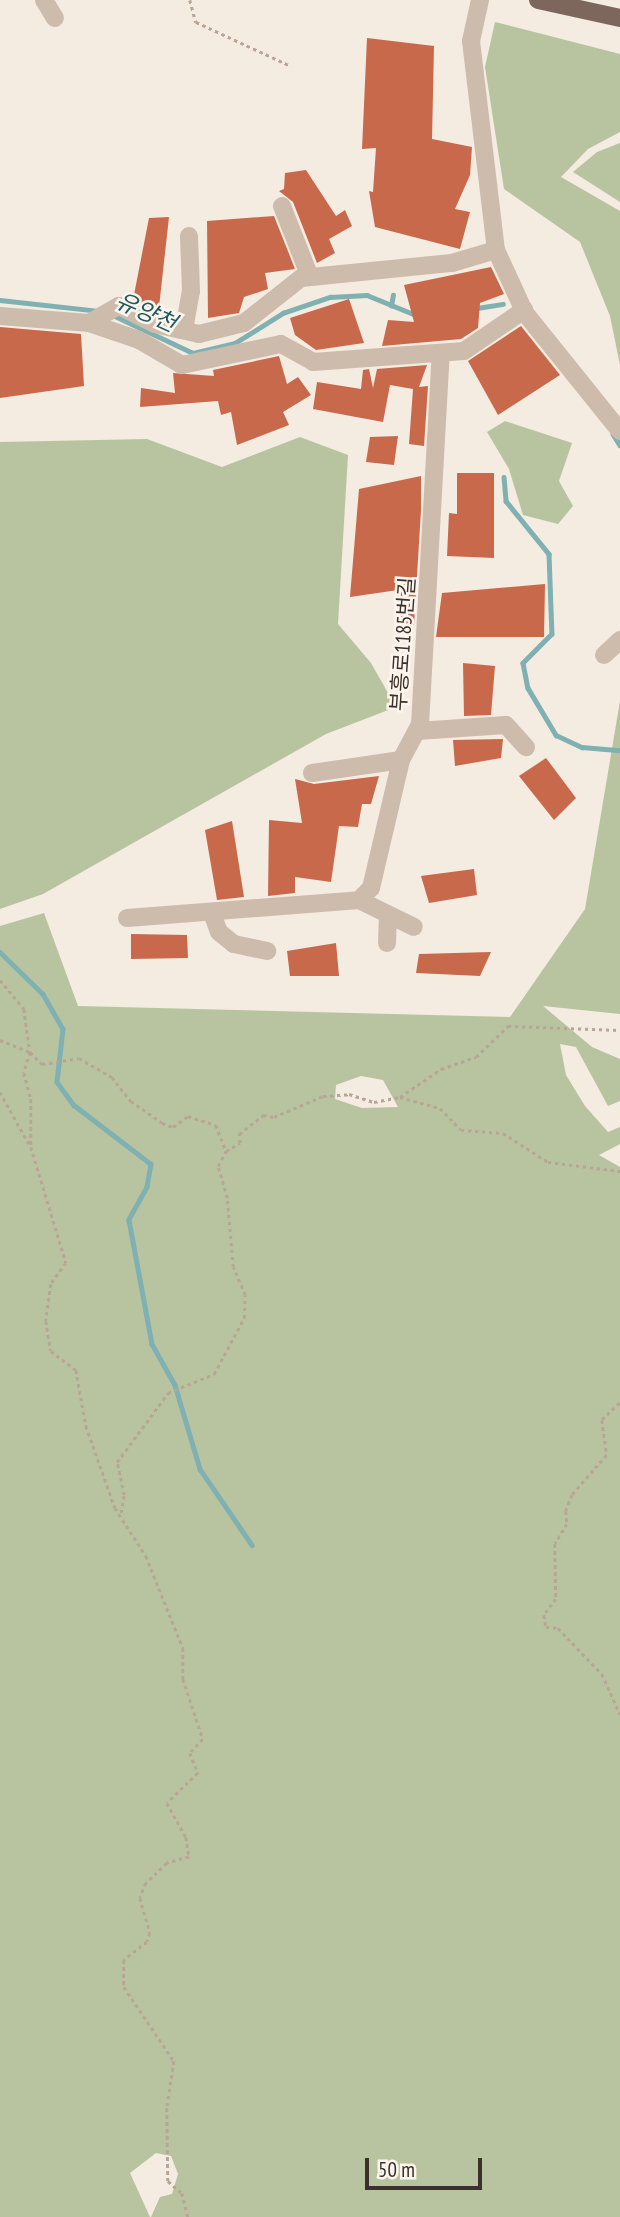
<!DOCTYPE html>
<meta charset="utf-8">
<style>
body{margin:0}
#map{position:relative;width:620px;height:2217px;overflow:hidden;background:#f4ebe1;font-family:"PT Sans Narrow","Noto Sans KR",sans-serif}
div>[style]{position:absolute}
.green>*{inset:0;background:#b8c4a0}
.stream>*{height:4.5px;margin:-2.25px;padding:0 2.25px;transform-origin:2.25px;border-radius:2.25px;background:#7fb0b2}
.building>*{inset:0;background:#c8694b}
.path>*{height:2.5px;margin-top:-1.25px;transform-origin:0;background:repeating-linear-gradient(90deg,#b9a596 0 3.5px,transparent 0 7px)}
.minor>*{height:18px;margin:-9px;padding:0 9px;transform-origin:9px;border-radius:9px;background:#cdbbac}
.major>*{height:18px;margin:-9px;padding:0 9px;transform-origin:9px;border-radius:9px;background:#7d675c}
span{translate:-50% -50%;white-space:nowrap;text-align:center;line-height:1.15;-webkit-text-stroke:5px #fbf5ee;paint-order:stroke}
.street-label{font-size:21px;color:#3b302b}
.water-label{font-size:23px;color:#1f5a5e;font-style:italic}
.scale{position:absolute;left:365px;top:2158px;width:117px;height:32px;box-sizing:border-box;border:4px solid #3b302b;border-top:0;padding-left:9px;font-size:21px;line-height:24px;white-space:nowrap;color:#3b302b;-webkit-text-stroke:5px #fbf5ee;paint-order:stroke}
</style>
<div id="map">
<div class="green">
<i style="clip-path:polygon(495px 22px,620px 54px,620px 132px,588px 149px,561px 177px,620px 211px,620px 365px,610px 316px,580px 242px,504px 189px,485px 67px)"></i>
<i style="clip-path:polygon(620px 143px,620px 202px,573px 172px,597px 152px)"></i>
<i style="clip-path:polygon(505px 421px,572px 443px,559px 481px,573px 506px,558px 524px,523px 515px,509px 469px,487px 432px)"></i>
<i style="clip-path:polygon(300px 437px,348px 455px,338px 624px,371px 663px,396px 707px,326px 734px,43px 894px,0 909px,0 442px,147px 439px,222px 467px)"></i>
<i style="clip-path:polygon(evenodd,620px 701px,620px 1014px,543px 1006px,592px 1047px,620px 1059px,620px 1101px,608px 1106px,576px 1047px,560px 1044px,566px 1075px,585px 1106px,608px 1132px,620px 1127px,620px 1144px,599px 1155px,620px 1167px,620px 2217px,151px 2217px,160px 2197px,172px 2194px,178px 2174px,171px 2156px,156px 2153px,130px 2173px,150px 2217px,0 2217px,0 926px,44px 913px,78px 1006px,510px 1017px,585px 909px,620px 701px,361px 1076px,383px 1080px,398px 1107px,362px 1108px,335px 1099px,336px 1085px,361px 1076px)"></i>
</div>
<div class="stream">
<i style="left:0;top:300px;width:101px;rotate:6.3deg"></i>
<i style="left:391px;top:306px;width:11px;rotate:-80deg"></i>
<i style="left:477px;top:308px;width:26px;rotate:-9deg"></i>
<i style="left:115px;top:316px;width:86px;rotate:25.4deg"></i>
<i style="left:193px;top:353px;width:43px;rotate:-13.4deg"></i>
<i style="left:235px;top:343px;width:57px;rotate:-32deg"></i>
<i style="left:283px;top:313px;width:50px;rotate:-18.8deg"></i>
<i style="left:330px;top:297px;width:37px;rotate:-3deg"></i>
<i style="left:367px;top:295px;width:53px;rotate:22.2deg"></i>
<i style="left:613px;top:434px;width:13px;rotate:58deg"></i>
<i style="left:504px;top:477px;width:24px;rotate:85deg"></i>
<i style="left:506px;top:501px;width:68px;rotate:50.9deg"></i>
<i style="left:549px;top:554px;width:80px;rotate:87.9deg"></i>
<i style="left:552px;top:634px;width:41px;rotate:135deg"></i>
<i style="left:523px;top:663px;width:25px;rotate:79deg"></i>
<i style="left:528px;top:688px;width:55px;rotate:59.2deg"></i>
<i style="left:556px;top:735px;width:29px;rotate:25deg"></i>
<i style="left:582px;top:747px;width:38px;rotate:5deg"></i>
<i style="left:0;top:952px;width:60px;rotate:44.3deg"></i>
<i style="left:43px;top:994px;width:40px;rotate:60.3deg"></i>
<i style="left:63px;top:1029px;width:53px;rotate:96.5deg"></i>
<i style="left:57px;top:1082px;width:29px;rotate:54deg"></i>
<i style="left:74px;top:1105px;width:97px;rotate:37.5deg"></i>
<i style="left:151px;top:1164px;width:23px;rotate:100deg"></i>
<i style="left:147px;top:1187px;width:38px;rotate:119deg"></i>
<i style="left:129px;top:1220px;width:126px;rotate:79.5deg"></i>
<i style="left:152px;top:1344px;width:47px;rotate:60.7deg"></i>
<i style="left:175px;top:1385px;width:88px;rotate:73.4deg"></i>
<i style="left:200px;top:1469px;width:92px;rotate:55.6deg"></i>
</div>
<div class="building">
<i style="clip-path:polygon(367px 38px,434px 46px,432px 139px,472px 147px,470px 175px,455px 209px,470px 212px,460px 249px,375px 227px,369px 191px,373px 192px,376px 148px,362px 149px)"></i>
<i style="clip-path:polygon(306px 170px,336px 216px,345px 210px,352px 226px,329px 239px,335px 253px,317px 263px,293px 202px,279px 191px,284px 189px,285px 173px)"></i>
<i style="clip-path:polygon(274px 216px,295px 269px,265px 273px,268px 289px,244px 297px,239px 313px,208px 318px,207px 221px)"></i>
<i style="clip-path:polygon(169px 217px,159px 307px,147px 307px,133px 300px,149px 218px)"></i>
<i style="clip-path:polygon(491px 267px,504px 294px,480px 303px,478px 328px,461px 339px,382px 346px,388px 320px,414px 322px,404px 285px)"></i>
<i style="clip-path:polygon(349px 299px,364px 343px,316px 350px,295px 335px,290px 318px)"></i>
<i style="clip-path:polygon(521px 326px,560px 375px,498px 415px,468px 361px)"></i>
<i style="clip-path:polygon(0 327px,81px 334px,84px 386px,0 398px)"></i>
<i style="clip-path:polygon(279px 356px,287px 384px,298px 377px,311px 395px,283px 412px,289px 425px,237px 445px,231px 412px,221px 415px,218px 401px,140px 407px,141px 388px,175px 393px,173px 373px,214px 376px,213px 370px)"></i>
<i style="clip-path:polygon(427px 365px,419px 387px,428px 386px,424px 446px,409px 444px,413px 389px,390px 385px,383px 422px,313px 409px,317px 382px,361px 389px,363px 370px,369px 369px,373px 388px,377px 369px)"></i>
<i style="clip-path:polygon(398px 436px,394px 465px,366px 462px,370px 437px)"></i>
<i style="clip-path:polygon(457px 473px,494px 473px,494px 558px,447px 556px,449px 513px,457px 514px)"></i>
<i style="clip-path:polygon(421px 476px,421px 510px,414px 625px,396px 623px,398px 590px,350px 597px,359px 489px)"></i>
<i style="clip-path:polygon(545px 584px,544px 637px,436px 637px,442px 593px)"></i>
<i style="clip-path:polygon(463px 663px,495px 666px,491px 715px,464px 716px)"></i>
<i style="clip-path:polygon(503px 739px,501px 758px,455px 766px,453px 740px)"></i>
<i style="clip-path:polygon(546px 758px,576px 798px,554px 820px,519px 776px)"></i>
<i style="clip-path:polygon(379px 776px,371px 804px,362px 804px,358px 827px,339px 826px,331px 882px,295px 877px,295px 893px,268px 896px,269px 820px,302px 823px,295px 779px,314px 784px)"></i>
<i style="clip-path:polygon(232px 821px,244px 897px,217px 900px,205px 830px)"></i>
<i style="clip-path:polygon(474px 869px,477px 895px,429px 903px,421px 876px)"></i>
<i style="clip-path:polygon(131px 934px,187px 935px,188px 958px,131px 959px)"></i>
<i style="clip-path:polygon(336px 943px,339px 976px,290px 976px,287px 951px)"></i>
<i style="clip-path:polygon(491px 952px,480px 976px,416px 973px,419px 954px)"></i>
</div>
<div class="path">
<i style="left:190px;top:0;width:23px;rotate:75deg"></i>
<i style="left:196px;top:22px;width:105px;rotate:24.9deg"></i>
<i style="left:0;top:980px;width:38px;rotate:50deg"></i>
<i style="left:24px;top:1009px;width:43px;rotate:82.1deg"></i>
<i style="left:30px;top:1052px;width:22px;rotate:106deg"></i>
<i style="left:24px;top:1073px;width:27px;rotate:75deg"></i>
<i style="left:31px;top:1099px;width:48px;rotate:90deg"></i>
<i style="left:31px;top:1147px;width:121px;rotate:73.2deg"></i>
<i style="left:66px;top:1263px;width:26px;rotate:126deg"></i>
<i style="left:51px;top:1284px;width:37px;rotate:98deg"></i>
<i style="left:46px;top:1321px;width:30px;rotate:81deg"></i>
<i style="left:51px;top:1351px;width:31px;rotate:37deg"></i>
<i style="left:76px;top:1370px;width:57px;rotate:79.9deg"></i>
<i style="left:86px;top:1426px;width:87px;rotate:70.5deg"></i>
<i style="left:115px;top:1508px;width:57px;rotate:57.1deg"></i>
<i style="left:146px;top:1556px;width:99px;rotate:68.1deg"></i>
<i style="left:183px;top:1648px;width:31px;rotate:90deg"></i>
<i style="left:183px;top:1679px;width:63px;rotate:71.6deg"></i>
<i style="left:203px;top:1739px;width:19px;rotate:133deg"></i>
<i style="left:190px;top:1753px;width:22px;rotate:68deg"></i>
<i style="left:198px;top:1773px;width:43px;rotate:135.9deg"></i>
<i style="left:167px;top:1803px;width:39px;rotate:61deg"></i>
<i style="left:186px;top:1837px;width:20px;rotate:81deg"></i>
<i style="left:189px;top:1857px;width:23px;rotate:165deg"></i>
<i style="left:167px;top:1863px;width:29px;rotate:136deg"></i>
<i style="left:146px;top:1883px;width:16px;rotate:112deg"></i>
<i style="left:140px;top:1898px;width:36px;rotate:74deg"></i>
<i style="left:150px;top:1933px;width:9px;rotate:108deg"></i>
<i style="left:147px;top:1942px;width:29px;rotate:142deg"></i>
<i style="left:124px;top:1960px;width:27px;rotate:90deg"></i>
<i style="left:124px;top:1987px;width:89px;rotate:56deg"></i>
<i style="left:174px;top:2061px;width:48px;rotate:98.5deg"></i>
<i style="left:167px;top:2108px;width:73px;rotate:89.2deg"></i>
<i style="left:168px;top:2181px;width:18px;rotate:41deg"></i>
<i style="left:182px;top:2193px;width:25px;rotate:76deg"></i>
<i style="left:0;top:1040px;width:32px;rotate:22deg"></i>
<i style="left:30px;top:1052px;width:17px;rotate:45deg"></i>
<i style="left:42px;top:1064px;width:37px;rotate:-9deg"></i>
<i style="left:79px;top:1058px;width:38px;rotate:30deg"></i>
<i style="left:112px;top:1077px;width:31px;rotate:52deg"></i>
<i style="left:131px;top:1101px;width:38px;rotate:35deg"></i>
<i style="left:162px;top:1123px;width:12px;rotate:20deg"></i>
<i style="left:173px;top:1127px;width:19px;rotate:-36deg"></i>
<i style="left:188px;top:1116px;width:29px;rotate:18deg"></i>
<i style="left:216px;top:1125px;width:28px;rotate:69deg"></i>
<i style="left:0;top:1092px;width:60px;rotate:60.9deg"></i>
<i style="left:400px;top:1097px;width:41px;rotate:15.4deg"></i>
<i style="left:440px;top:1108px;width:30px;rotate:46deg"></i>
<i style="left:461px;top:1130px;width:42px;rotate:4.1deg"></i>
<i style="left:503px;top:1133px;width:54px;rotate:32.8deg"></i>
<i style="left:548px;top:1162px;width:73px;rotate:7.1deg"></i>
<i style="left:620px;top:1403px;width:25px;rotate:137deg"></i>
<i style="left:602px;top:1420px;width:35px;rotate:82deg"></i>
<i style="left:607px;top:1455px;width:53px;rotate:131.2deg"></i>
<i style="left:572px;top:1495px;width:17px;rotate:111deg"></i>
<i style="left:566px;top:1511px;width:13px;rotate:86deg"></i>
<i style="left:567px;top:1524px;width:23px;rotate:121deg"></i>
<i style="left:555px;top:1544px;width:55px;rotate:89deg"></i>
<i style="left:556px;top:1599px;width:20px;rotate:127deg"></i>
<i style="left:544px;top:1615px;width:12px;rotate:81deg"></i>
<i style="left:546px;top:1627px;width:12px;rotate:5deg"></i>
<i style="left:558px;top:1628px;width:64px;rotate:46.3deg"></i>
<i style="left:602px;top:1674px;width:44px;rotate:65.8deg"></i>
<i style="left:121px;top:1513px;width:18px;rotate:-81deg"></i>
<i style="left:124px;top:1495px;width:34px;rotate:-102deg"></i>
<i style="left:117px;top:1462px;width:86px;rotate:-53.5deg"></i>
<i style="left:168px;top:1393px;width:50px;rotate:-22.4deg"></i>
<i style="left:214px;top:1374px;width:64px;rotate:-61.8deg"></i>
<i style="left:244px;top:1318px;width:23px;rotate:-88deg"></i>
<i style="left:245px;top:1295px;width:30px;rotate:-113deg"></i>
<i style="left:233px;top:1267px;width:69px;rotate:-95deg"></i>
<i style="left:227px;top:1198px;width:33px;rotate:-106deg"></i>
<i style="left:218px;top:1166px;width:17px;rotate:-62deg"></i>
<i style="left:226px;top:1151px;width:16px;rotate:-30deg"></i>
<i style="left:240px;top:1143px;width:9px;rotate:-96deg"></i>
<i style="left:239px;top:1134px;width:31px;rotate:-38deg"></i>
<i style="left:263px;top:1115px;width:11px;rotate:10deg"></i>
<i style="left:274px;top:1117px;width:53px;rotate:-23.2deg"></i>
<i style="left:323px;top:1096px;width:26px;rotate:-4deg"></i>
<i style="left:349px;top:1094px;width:26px;rotate:18deg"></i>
<i style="left:374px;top:1102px;width:26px;rotate:-11deg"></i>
<i style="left:400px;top:1097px;width:50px;rotate:-34.3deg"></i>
<i style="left:441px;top:1069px;width:37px;rotate:-19deg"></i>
<i style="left:476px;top:1057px;width:45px;rotate:-44.1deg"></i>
<i style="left:508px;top:1026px;width:112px;rotate:2deg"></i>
</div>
<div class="minor">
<i style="left:44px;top:0;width:21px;rotate:59deg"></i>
<i style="left:480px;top:0;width:42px;rotate:102.4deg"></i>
<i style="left:471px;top:41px;width:210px;rotate:83.2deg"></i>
<i style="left:496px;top:250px;width:69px;rotate:65.3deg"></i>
<i style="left:525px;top:313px;width:151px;rotate:51.2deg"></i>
<i style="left:282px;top:206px;width:76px;rotate:68.5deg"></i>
<i style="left:0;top:316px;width:89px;rotate:4.5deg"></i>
<i style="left:89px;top:323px;width:53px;rotate:18.8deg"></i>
<i style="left:139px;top:340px;width:50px;rotate:30.2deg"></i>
<i style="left:182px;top:365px;width:101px;rotate:-12deg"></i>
<i style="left:281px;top:344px;width:37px;rotate:29deg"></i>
<i style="left:313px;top:362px;width:151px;rotate:-4.2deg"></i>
<i style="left:464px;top:351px;width:73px;rotate:-34.3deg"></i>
<i style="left:89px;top:323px;width:34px;rotate:-30deg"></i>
<i style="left:119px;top:306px;width:40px;rotate:26.6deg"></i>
<i style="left:155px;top:324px;width:45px;rotate:12.8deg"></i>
<i style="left:199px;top:334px;width:46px;rotate:-13.7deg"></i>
<i style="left:244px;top:323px;width:73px;rotate:-38.3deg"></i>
<i style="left:301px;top:278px;width:152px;rotate:-5.7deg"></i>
<i style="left:452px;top:263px;width:46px;rotate:-16.5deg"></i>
<i style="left:184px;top:330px;width:40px;rotate:-80deg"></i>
<i style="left:191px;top:291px;width:55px;rotate:-92.1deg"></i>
<i style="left:604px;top:655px;width:22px;rotate:-43deg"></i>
<i style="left:417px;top:731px;width:89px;rotate:-3.9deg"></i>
<i style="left:506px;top:725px;width:30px;rotate:48deg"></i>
<i style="left:312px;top:773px;width:90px;rotate:-8.3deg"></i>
<i style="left:359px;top:900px;width:61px;rotate:26.1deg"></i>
<i style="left:212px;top:913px;width:20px;rotate:70deg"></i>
<i style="left:219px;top:932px;width:19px;rotate:39deg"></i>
<i style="left:234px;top:944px;width:34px;rotate:12deg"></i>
<i style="left:127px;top:918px;width:233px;rotate:-4.4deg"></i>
<i style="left:359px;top:900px;width:17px;rotate:-45deg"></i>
<i style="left:371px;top:888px;width:131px;rotate:-76.8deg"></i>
<i style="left:401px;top:760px;width:40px;rotate:-62deg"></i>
<i style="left:420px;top:725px;width:372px;rotate:-86.8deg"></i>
<i style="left:387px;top:943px;width:25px;rotate:-88deg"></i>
</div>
<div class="major">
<i style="left:538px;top:0;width:84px;rotate:12.4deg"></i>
</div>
<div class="street-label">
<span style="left:403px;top:644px;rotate:-86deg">부흥로1185번길</span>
</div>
<div class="water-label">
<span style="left:146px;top:312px;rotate:24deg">유양천</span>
</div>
<div class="scale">50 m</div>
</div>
